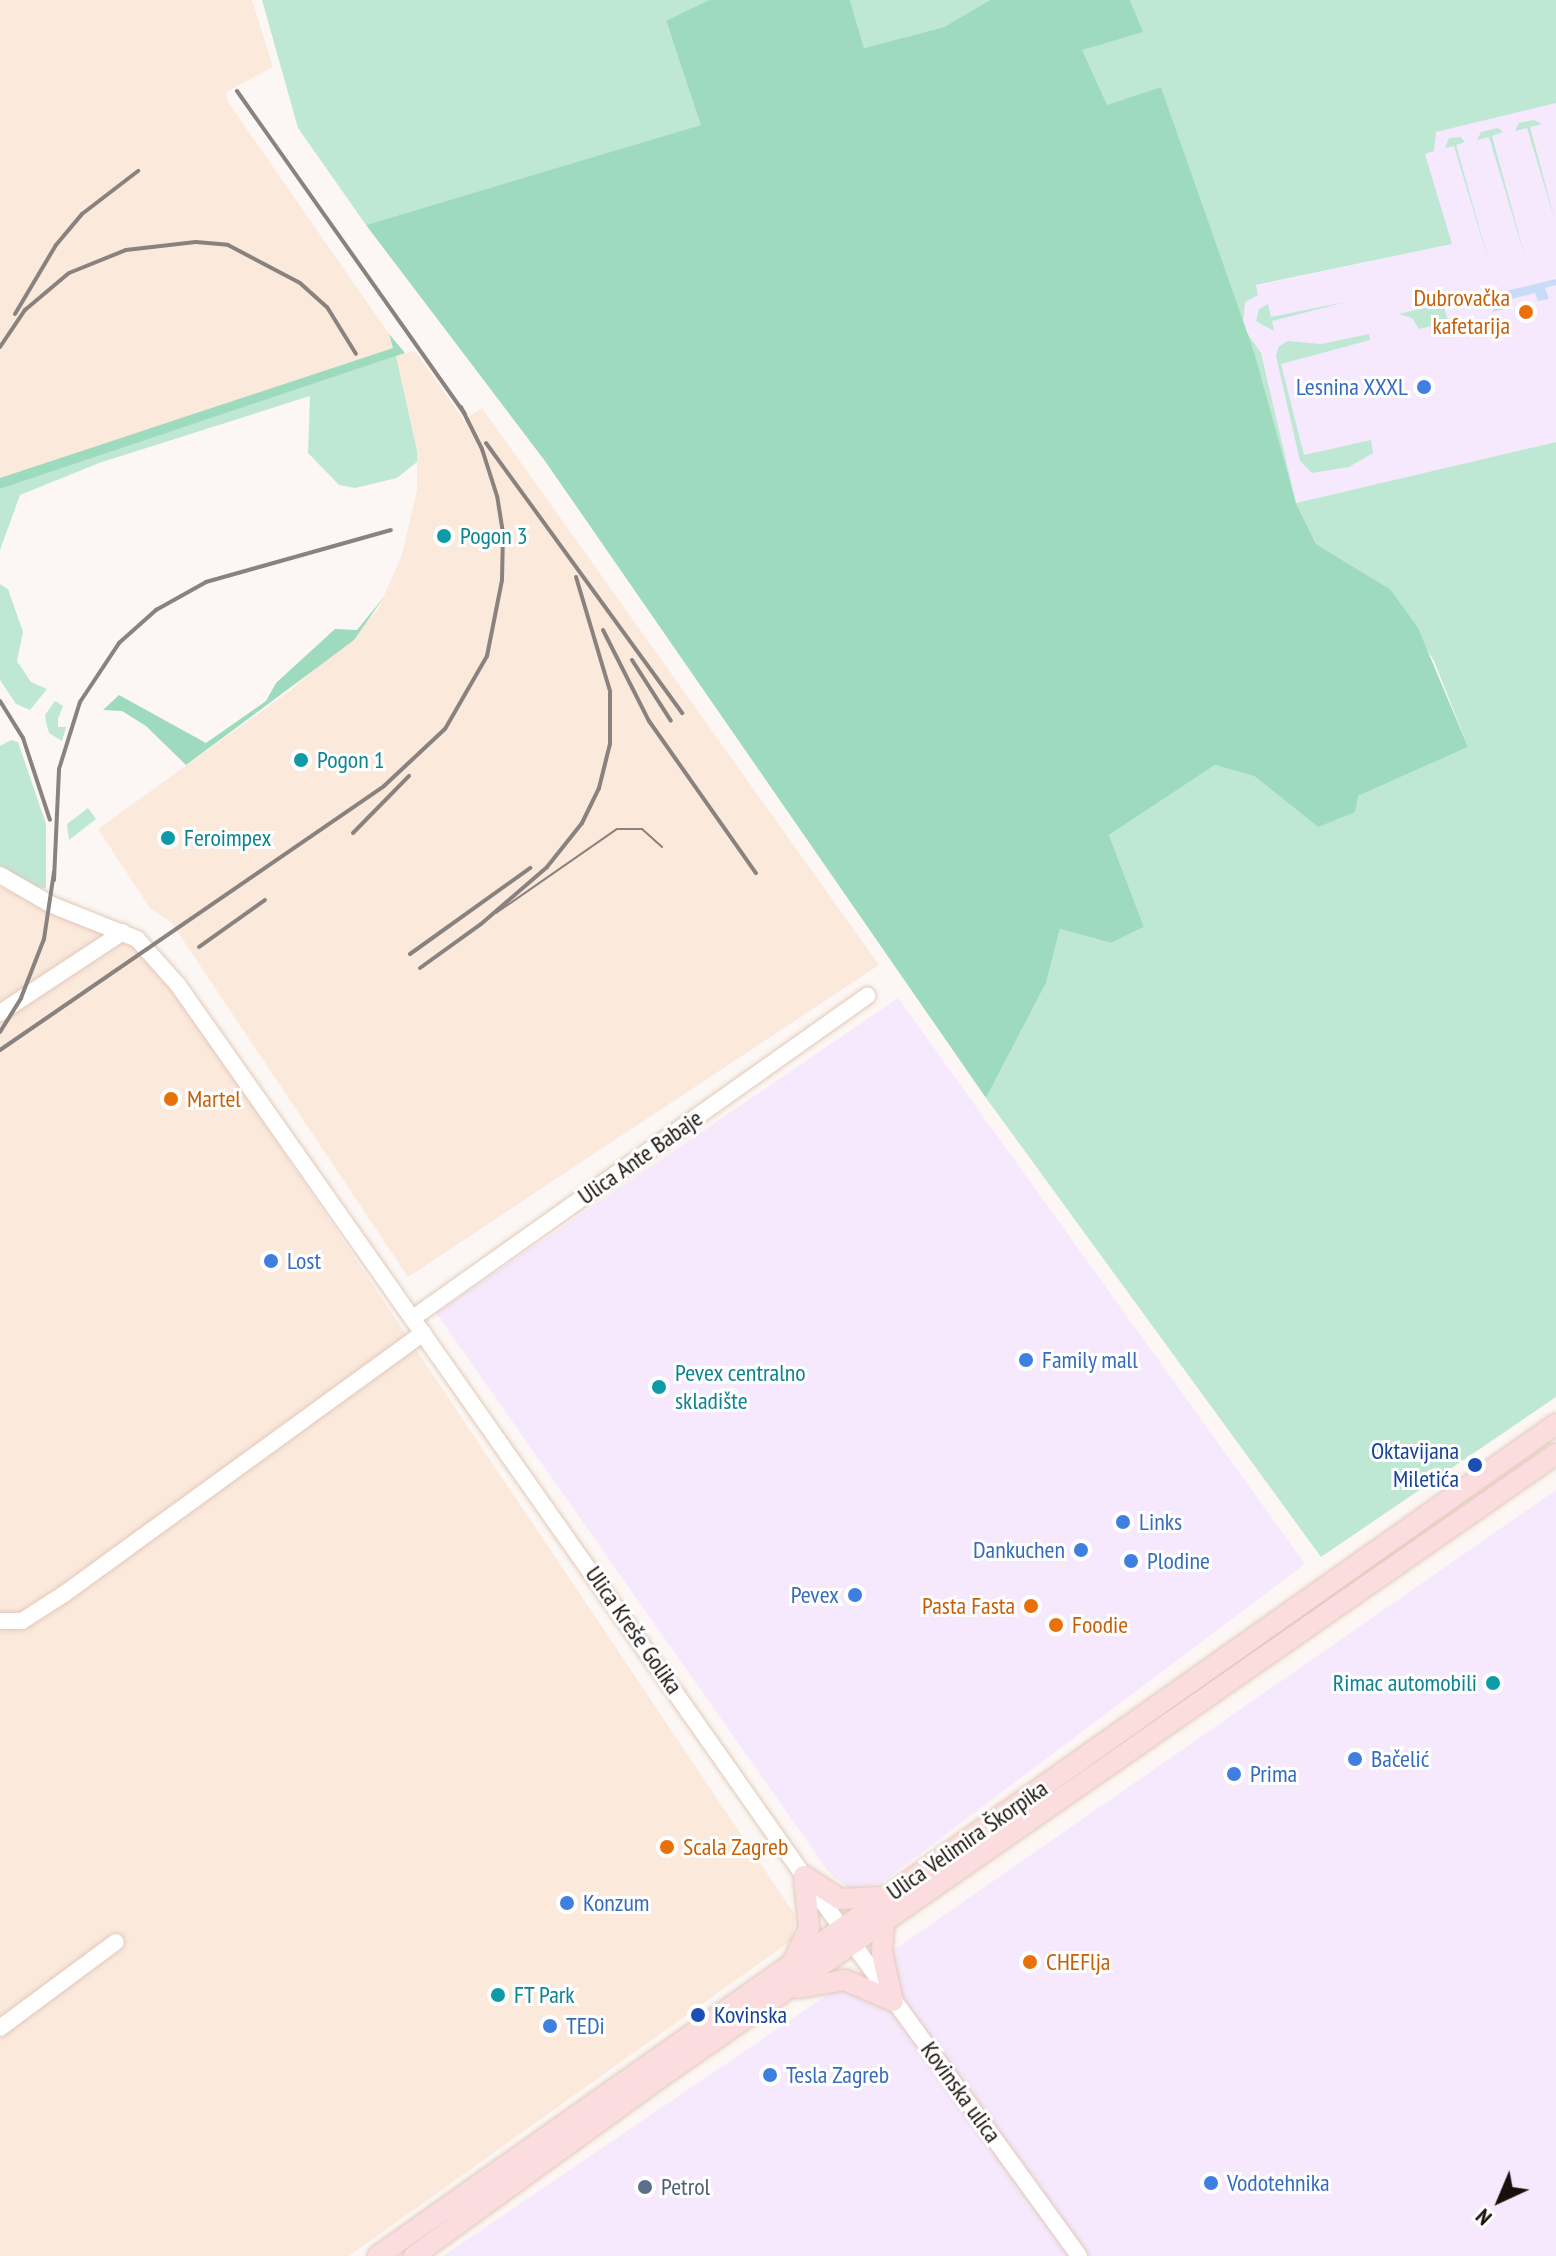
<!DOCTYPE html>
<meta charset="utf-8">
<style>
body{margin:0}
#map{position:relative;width:1556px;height:2256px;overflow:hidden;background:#fcf7f4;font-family:"PT Sans Narrow",sans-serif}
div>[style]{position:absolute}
.commercial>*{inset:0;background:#f6e9fd}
.built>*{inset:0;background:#fbe9dc}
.green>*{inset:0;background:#bfe8d4}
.forest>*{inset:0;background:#9ddabe}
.water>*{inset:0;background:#c8dbf7}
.roads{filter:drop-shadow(0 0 2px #e1c9ba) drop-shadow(0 0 2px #e1c9ba)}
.minor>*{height:16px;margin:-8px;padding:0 8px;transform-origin:8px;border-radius:8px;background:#fff}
.major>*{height:20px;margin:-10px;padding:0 10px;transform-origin:10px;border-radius:10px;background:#fbdcdf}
.tram>*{height:2px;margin:-1px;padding:0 1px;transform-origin:1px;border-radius:1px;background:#89827e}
.rail>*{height:4px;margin:-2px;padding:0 2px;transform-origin:2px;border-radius:2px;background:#89827e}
.dots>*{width:22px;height:22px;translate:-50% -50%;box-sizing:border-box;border:4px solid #fff;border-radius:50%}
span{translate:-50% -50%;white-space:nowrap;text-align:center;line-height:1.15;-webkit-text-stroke:6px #fff;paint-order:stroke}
.food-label{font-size:24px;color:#c56008}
.right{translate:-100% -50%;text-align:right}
.left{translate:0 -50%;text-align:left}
.shop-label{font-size:24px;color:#366cbe}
.culture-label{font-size:24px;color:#0d838f}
.street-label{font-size:24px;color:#18100b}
.transit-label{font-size:24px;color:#164399}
.service-label{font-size:24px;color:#4e5e75}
.north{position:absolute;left:1460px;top:2160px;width:80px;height:80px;-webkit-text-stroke:6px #fff;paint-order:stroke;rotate:224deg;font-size:22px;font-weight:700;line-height:32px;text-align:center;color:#18100b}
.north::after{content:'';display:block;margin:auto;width:28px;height:36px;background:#18100b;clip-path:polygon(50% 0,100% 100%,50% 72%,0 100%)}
</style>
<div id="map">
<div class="commercial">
<i style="clip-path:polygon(1556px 87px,1556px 442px,1296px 503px,1254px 352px,1231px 291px,1443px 246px,1407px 116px)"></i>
<i style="clip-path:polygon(898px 998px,1305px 1564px,880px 1884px,851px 1889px,831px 1875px,436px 1313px)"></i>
<i style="clip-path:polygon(1556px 1490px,1556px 2256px,443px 2256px,917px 1934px)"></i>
</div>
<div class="built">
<i style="clip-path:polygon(0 0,252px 0,273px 67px,226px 92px,228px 102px,389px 334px,393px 348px,0 478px)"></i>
<i style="clip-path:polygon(415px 351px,464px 420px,482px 408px,879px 965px,408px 1277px,171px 922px,150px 908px,98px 829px,291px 690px,377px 611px,402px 555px,417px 490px,417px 451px,396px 356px)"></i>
<i style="clip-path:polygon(0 887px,151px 954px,795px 1915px,792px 1940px,349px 2256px,0 2256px)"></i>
</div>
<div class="green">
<i style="clip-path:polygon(262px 0,709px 0,666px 22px,702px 125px,366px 225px,298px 128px)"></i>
<i style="clip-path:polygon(850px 0,990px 0,944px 27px,864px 48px)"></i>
<i style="clip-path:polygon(1130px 0,1556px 0,1556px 103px,1436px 132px,1434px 151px,1425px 154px,1452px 244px,1256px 285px,1258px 295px,1245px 302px,1243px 324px,1161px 87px,1107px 106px,1081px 49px,1142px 32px)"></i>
<i style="clip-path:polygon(1534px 120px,1542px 124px,1530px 127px,1556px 224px,1527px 128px,1515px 131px,1519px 123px)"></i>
<i style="clip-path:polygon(1498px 128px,1503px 132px,1492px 136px,1526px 260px,1489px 137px,1477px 140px,1481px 132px)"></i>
<i style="clip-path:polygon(1461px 137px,1465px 142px,1456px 145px,1491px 269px,1454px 146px,1445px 148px,1449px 138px)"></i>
<i style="clip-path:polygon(1350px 301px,1272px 321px,1274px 331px,1256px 321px,1259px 309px,1268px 304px,1271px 317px)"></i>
<i style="clip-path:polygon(1436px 305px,1444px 307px,1448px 322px,1419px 329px,1412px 318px,1399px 314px)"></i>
<i style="clip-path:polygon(1247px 333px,1261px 353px,1296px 503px,1556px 442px,1556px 1397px,1321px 1557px,986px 1098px,1046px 983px,1060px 929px,1111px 943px,1144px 927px,1109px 835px,1215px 765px,1254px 776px,1318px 827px,1358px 796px,1468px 747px,1434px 661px,1390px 589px,1316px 544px,1296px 503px)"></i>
<i style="clip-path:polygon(1369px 334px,1370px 340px,1281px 364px,1304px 455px,1371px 440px,1373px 453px,1349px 467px,1312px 473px,1300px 461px,1276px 356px,1279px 346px,1288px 341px,1321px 344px)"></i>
<i style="clip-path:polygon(396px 356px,417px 451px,417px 462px,397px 478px,355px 488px,339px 485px,308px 453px,310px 396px,99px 463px,20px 495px,0 550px,0 489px)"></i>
<i style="clip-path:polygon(0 584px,8px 589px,23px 632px,17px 661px,31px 682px,47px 689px,30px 710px,16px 704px,0 680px)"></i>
<i style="clip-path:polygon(55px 701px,63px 706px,58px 719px,58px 727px,66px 727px,62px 741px,49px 733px,46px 722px,45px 715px)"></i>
<i style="clip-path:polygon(11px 740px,18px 742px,46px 824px,46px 888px,29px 886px,0 867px,0 746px)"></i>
<i style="clip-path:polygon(88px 808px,96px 819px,69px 840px,67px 824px)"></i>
</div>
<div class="forest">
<i style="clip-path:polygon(709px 0,850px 0,864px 48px,944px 27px,990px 0,1130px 0,1143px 32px,1082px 50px,1107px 105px,1161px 87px,1254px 352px,1296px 503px,1316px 544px,1390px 589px,1418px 628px,1468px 747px,1358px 796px,1355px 812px,1318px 827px,1254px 776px,1215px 765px,1109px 835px,1144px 927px,1111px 943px,1060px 929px,1046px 983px,986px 1098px,545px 461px,366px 225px,701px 125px,666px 21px)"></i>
<i style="clip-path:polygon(389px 334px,405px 353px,0 489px,0 478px,393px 348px)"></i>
<i style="clip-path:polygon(384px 597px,354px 640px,186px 765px,146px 726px,122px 711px,103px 710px,119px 695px,206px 743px,266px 701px,276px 683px,335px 629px,357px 630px)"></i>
</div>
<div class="water">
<i style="clip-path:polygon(1556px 279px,1556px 285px,1545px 288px,1549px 299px,1538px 301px,1535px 293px,1507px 300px,1508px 308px,1493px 312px,1493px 300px,1502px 292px)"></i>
</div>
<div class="roads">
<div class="minor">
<i style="left:0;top:875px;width:60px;rotate:30deg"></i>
<i style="left:52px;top:905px;width:92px;rotate:21.8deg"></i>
<i style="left:137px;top:939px;width:62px;rotate:48.3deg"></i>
<i style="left:178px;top:985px;width:1089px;rotate:54.91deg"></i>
<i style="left:804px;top:1876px;width:469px;rotate:54.1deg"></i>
<i style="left:0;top:1013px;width:147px;rotate:-33.4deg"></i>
<i style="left:413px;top:1318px;width:557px;rotate:-35.35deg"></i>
<i style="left:0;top:1621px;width:22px"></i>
<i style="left:22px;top:1621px;width:50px;rotate:-32.7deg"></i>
<i style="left:64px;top:1594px;width:444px;rotate:-36deg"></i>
<i style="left:0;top:2028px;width:144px;rotate:-36.6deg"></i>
</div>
<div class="major">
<i style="left:804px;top:1876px;width:43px;rotate:32.6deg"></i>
<i style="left:840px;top:1899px;width:42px;rotate:-2.7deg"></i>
<i style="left:884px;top:1922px;width:31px;rotate:94deg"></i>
<i style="left:882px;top:1953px;width:49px;rotate:77.1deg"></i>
<i style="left:794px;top:1960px;width:35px;rotate:-65deg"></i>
<i style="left:809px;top:1928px;width:52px;rotate:-95.5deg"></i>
<i style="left:799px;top:1988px;width:47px;rotate:-9.9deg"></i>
<i style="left:845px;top:1980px;width:52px;rotate:23.6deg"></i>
<i style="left:378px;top:2256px;width:1442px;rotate:-35.23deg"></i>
<i style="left:414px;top:2256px;width:301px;rotate:-36deg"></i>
<i style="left:658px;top:2079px;width:1094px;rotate:-34.84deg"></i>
</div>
</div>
<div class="tram">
<i style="left:496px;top:913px;width:147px;rotate:-34.8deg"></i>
<i style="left:617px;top:829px;width:25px"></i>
<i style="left:642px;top:829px;width:27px;rotate:42deg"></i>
</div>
<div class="rail">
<i style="left:237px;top:91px;width:395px;rotate:54.8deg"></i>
<i style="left:15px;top:314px;width:80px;rotate:-59.3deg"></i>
<i style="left:56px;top:245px;width:40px;rotate:-50deg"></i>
<i style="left:82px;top:214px;width:71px;rotate:-37.5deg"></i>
<i style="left:0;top:347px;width:45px;rotate:-56deg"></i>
<i style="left:25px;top:310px;width:57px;rotate:-40.1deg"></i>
<i style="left:69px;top:273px;width:61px;rotate:-22deg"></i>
<i style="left:126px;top:250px;width:70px;rotate:-6.5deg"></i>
<i style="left:196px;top:242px;width:32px;rotate:5deg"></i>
<i style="left:228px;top:245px;width:81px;rotate:27.8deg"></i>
<i style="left:300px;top:283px;width:36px;rotate:42deg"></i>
<i style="left:327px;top:307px;width:55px;rotate:58.3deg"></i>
<i style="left:486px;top:443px;width:334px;rotate:54deg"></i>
<i style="left:603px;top:630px;width:102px;rotate:63.2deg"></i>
<i style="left:649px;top:721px;width:186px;rotate:54.9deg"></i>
<i style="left:632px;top:660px;width:72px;rotate:57.4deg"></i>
<i style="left:0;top:701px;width:44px;rotate:58.1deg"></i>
<i style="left:23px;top:738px;width:86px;rotate:71.8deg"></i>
<i style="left:353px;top:833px;width:80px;rotate:-45.5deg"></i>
<i style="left:54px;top:880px;width:111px;rotate:-87.4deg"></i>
<i style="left:59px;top:769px;width:70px;rotate:-72.6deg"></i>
<i style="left:80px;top:702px;width:71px;rotate:-56.5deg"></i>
<i style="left:119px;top:643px;width:50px;rotate:-41.7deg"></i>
<i style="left:156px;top:610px;width:57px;rotate:-29.2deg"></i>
<i style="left:206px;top:582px;width:192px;rotate:-15.7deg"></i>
<i style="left:199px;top:947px;width:81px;rotate:-35.5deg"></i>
<i style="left:410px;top:954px;width:148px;rotate:-35.6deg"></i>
<i style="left:420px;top:968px;width:75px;rotate:-35.8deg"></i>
<i style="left:481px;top:924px;width:87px;rotate:-40.8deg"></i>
<i style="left:547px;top:867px;width:56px;rotate:-51.5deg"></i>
<i style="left:582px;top:823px;width:39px;rotate:-64deg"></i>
<i style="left:599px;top:788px;width:45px;rotate:-76deg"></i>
<i style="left:610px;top:744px;width:53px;rotate:-90deg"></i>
<i style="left:610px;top:691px;width:119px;rotate:-106.6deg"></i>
<i style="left:0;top:1032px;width:40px;rotate:-58deg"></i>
<i style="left:21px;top:998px;width:63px;rotate:-68.7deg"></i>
<i style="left:44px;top:939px;width:68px;rotate:-81.5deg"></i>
<i style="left:0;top:1050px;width:466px;rotate:-34.5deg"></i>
<i style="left:384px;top:786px;width:83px;rotate:-43.1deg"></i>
<i style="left:445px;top:729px;width:84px;rotate:-60.1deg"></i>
<i style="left:487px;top:656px;width:77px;rotate:-78.8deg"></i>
<i style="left:502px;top:580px;width:47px;rotate:-88.8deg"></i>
<i style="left:503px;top:533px;width:37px;rotate:-99deg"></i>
<i style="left:497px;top:496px;width:49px;rotate:-107.7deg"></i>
<i style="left:482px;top:449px;width:47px;rotate:-116.6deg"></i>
</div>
<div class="dots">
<i style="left:1526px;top:312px;background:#e8710a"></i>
<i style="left:1424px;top:387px;background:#3f7fe0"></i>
<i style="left:444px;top:536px;background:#0f9aa8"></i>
<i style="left:301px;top:760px;background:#0f9aa8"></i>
<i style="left:168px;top:838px;background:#0f9aa8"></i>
<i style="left:171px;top:1099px;background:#e8710a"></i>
<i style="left:271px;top:1261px;background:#3f7fe0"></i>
<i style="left:1026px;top:1360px;background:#3f7fe0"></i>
<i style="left:659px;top:1387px;background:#0f9aa8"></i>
<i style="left:1475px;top:1465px;background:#1a4fb4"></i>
<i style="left:1123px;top:1522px;background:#3f7fe0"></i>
<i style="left:1081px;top:1550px;background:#3f7fe0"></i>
<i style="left:1131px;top:1561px;background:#3f7fe0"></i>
<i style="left:855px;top:1595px;background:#3f7fe0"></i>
<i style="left:1031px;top:1606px;background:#e8710a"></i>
<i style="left:1056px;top:1625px;background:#e8710a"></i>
<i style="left:1493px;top:1683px;background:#0f9aa8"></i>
<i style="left:1355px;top:1759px;background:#3f7fe0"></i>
<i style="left:1234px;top:1774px;background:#3f7fe0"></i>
<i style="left:667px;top:1847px;background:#e8710a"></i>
<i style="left:567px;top:1903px;background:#3f7fe0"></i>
<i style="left:1030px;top:1962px;background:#e8710a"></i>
<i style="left:498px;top:1995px;background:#0f9aa8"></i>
<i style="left:698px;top:2015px;background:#1a4fb4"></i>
<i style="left:550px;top:2026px;background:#3f7fe0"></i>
<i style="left:770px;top:2075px;background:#3f7fe0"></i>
<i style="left:1211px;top:2183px;background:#3f7fe0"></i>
<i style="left:645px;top:2187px;background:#5c6f8a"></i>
</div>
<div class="food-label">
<span class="right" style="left:1510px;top:312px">Dubrovačka<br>kafetarija</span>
<span class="left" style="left:187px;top:1099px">Martel</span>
<span class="right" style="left:1015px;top:1606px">Pasta Fasta</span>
<span class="left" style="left:1072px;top:1625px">Foodie</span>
<span class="left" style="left:683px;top:1847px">Scala Zagreb</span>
<span class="left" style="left:1046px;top:1962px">CHEFlja</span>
</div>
<div class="shop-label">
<span class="right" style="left:1408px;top:387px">Lesnina XXXL</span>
<span class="left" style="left:287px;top:1261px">Lost</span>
<span class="left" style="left:1042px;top:1360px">Family mall</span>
<span class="left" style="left:1139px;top:1522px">Links</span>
<span class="right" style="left:1065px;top:1550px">Dankuchen</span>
<span class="left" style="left:1147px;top:1561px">Plodine</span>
<span class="right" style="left:839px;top:1595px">Pevex</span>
<span class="left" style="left:1371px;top:1759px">Bačelić</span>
<span class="left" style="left:1250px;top:1774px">Prima</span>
<span class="left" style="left:583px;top:1903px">Konzum</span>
<span class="left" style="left:566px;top:2026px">TEDi</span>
<span class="left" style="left:786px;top:2075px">Tesla Zagreb</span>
<span class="left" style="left:1227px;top:2183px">Vodotehnika</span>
</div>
<div class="culture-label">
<span class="left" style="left:460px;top:536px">Pogon 3</span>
<span class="left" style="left:317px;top:760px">Pogon 1</span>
<span class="left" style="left:184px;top:838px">Feroimpex</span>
<span class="left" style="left:675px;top:1387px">Pevex centralno<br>skladište</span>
<span class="right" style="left:1477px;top:1683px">Rimac automobili</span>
<span class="left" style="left:514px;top:1995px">FT Park</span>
</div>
<div class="street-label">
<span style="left:640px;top:1157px;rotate:-35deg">Ulica Ante Babaje</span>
<span style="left:634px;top:1630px;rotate:55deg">Ulica Kreše Golika</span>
<span style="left:967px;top:1840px;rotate:-35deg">Ulica Velimira Škorpika</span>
<span style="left:961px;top:2092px;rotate:54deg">Kovinska ulica</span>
</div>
<div class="transit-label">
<span class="right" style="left:1459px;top:1465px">Oktavijana<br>Miletića</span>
<span class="left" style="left:714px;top:2015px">Kovinska</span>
</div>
<div class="service-label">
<span class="left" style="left:661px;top:2187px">Petrol</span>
</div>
<div class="north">N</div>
</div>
